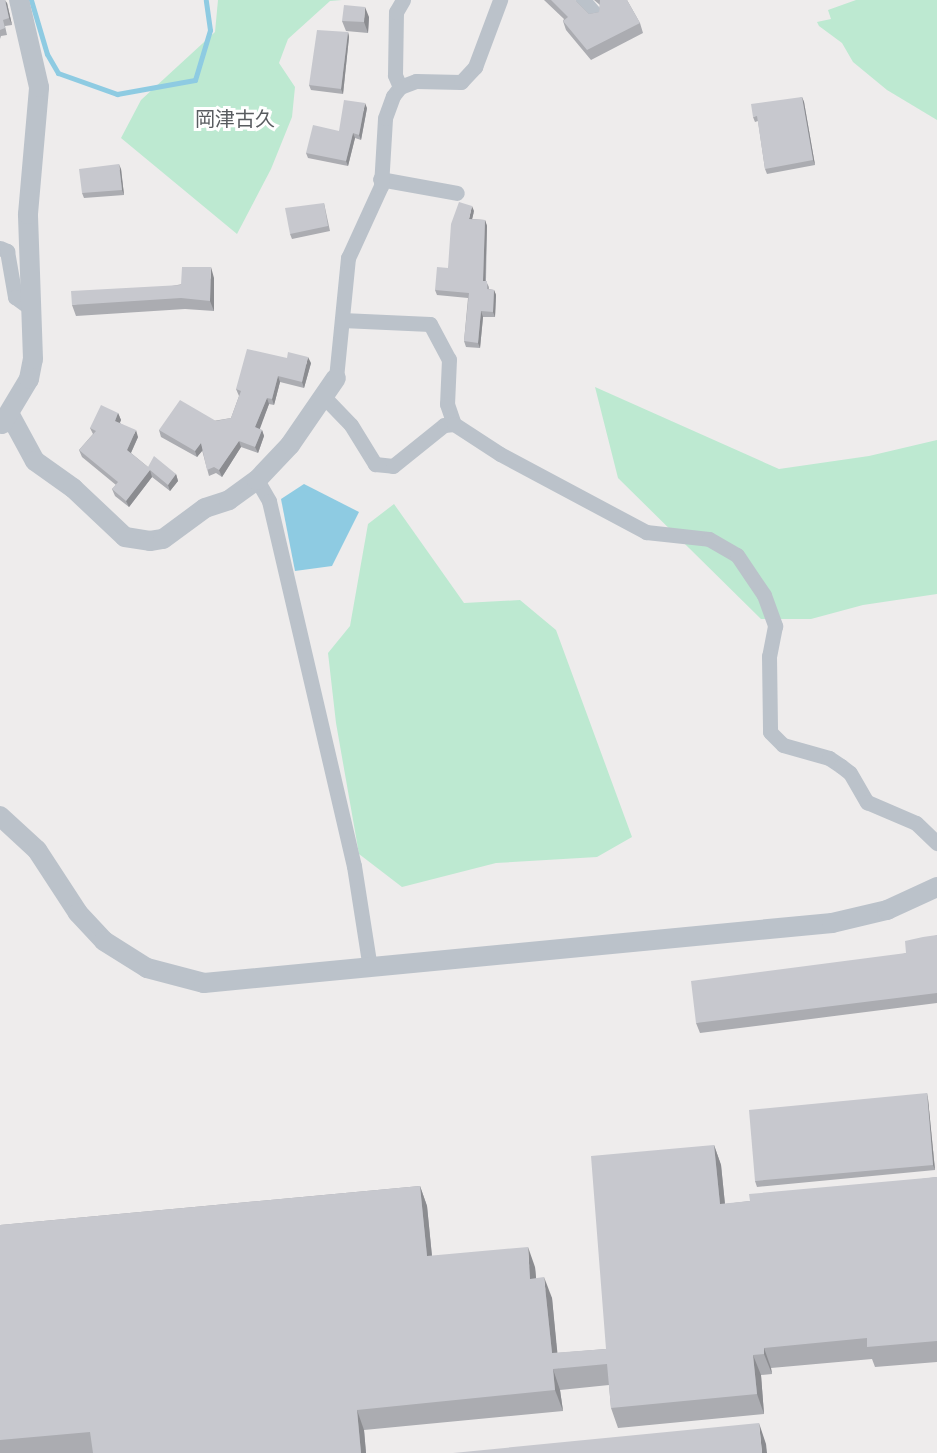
<!DOCTYPE html>
<meta charset="utf-8">
<style>
body{margin:0}
#map{position:relative;width:937px;height:1453px;overflow:hidden;background:#eeecec;font-family:"Sofia Sans Condensed","Noto Sans JP",sans-serif}
div>[style]{position:absolute}
.green>*{inset:0;background:#bde9d1}
.water>*{inset:0;background:#8ecbe2}
.stream>*{height:5px;margin:-2.5px;padding:0 2.5px;transform-origin:2.5px;border-radius:2.5px;background:#8ecbe2}
.minor>*{height:15px;margin:-7.5px;padding:0 7.5px;transform-origin:7.5px;border-radius:7.5px;background:#bbc2ca}
.tertiary>*{height:20px;margin:-10px;padding:0 10px;transform-origin:10px;border-radius:10px;background:#bbc2ca}
.wall>*{inset:0;background:#abacb1}
.shaded-wall>*{inset:0;background:#8b8c90}
.building>*{inset:0;background:#c7c8ce}
span{translate:-50% -50%;white-space:nowrap;text-align:center;line-height:1.15;-webkit-text-stroke:6px #fff;paint-order:stroke}
.neighbourhood-label{font-size:20px;color:#595c60}
</style>
<div id="map">
<div class="green">
<i style="clip-path:polygon(218px 0,342px 0,330px 1px,288px 39px,279px 63px,295px 87px,292px 117px,271px 169px,237px 234px,121px 138px,141px 100px,215px 32px)"></i>
<i style="clip-path:polygon(856px 0,937px 0,937px 120px,887px 90px,853px 62px,842px 43px,819px 26px,817px 22px,831px 19px,828px 10px)"></i>
<i style="clip-path:polygon(595px 387px,779px 469px,869px 456px,937px 440px,937px 594px,863px 605px,811px 619px,761px 619px,618px 478px)"></i>
<i style="clip-path:polygon(394px 504px,464px 603px,520px 600px,556px 630px,632px 837px,597px 857px,496px 863px,402px 887px,359px 854px,336px 723px,328px 653px,350px 626px,368px 524px)"></i>
</div>
<div class="water">
<i style="clip-path:polygon(304px 484px,359px 512px,332px 566px,295px 571px,281px 499px)"></i>
</div>
<div class="stream">
<i style="left:31px;top:0;width:56px;rotate:73.5deg"></i>
<i style="left:47px;top:54px;width:22px;rotate:60deg"></i>
<i style="left:58px;top:73px;width:63px;rotate:19.6deg"></i>
<i style="left:117px;top:94px;width:79px;rotate:-10.2deg"></i>
<i style="left:195px;top:80px;width:52px;rotate:-73.3deg"></i>
<i style="left:210px;top:30px;width:30px;rotate:-98deg"></i>
</div>
<div class="minor">
<i style="left:583px;top:0;width:20px;rotate:49deg"></i>
<i style="left:400px;top:87px;width:13px;rotate:-113deg"></i>
<i style="left:395px;top:75px;width:63px;rotate:-89.1deg"></i>
<i style="left:396px;top:12px;width:14px;rotate:-60deg"></i>
<i style="left:380px;top:179px;width:78px;rotate:10.3deg"></i>
<i style="left:0;top:248px;width:8px;rotate:23deg"></i>
<i style="left:7px;top:251px;width:47px;rotate:80.1deg"></i>
<i style="left:15px;top:297px;width:19px;rotate:36deg"></i>
<i style="left:342px;top:320px;width:88px;rotate:2.6deg"></i>
<i style="left:430px;top:324px;width:40px;rotate:62deg"></i>
<i style="left:449px;top:359px;width:45px;rotate:92.5deg"></i>
<i style="left:447px;top:404px;width:21px;rotate:71deg"></i>
<i style="left:336px;top:378px;width:121px;rotate:-84.3deg"></i>
<i style="left:348px;top:258px;width:79px;rotate:-65.4deg"></i>
<i style="left:381px;top:186px;width:68px;rotate:-86.6deg"></i>
<i style="left:385px;top:118px;width:23px;rotate:-70deg"></i>
<i style="left:393px;top:96px;width:11px;rotate:-52deg"></i>
<i style="left:400px;top:87px;width:17px;rotate:-21deg"></i>
<i style="left:416px;top:81px;width:45px;rotate:1.3deg"></i>
<i style="left:461px;top:82px;width:21px;rotate:-47deg"></i>
<i style="left:475px;top:67px;width:72px;rotate:-69.5deg"></i>
<i style="left:325px;top:398px;width:37px;rotate:46deg"></i>
<i style="left:351px;top:425px;width:46px;rotate:58.4deg"></i>
<i style="left:375px;top:464px;width:18px;rotate:6deg"></i>
<i style="left:393px;top:466px;width:65px;rotate:-38.8deg"></i>
<i style="left:444px;top:425px;width:10px;rotate:-6deg"></i>
<i style="left:454px;top:424px;width:55px;rotate:33.1deg"></i>
<i style="left:500px;top:454px;width:166px;rotate:28.1deg"></i>
<i style="left:646px;top:532px;width:63px;rotate:6.3deg"></i>
<i style="left:709px;top:539px;width:32px;rotate:30deg"></i>
<i style="left:737px;top:555px;width:48px;rotate:56deg"></i>
<i style="left:764px;top:595px;width:33px;rotate:70deg"></i>
<i style="left:775px;top:626px;width:31px;rotate:101deg"></i>
<i style="left:769px;top:656px;width:76px;rotate:89.2deg"></i>
<i style="left:770px;top:732px;width:18px;rotate:45deg"></i>
<i style="left:783px;top:745px;width:48px;rotate:15.8deg"></i>
<i style="left:829px;top:758px;width:14px;rotate:34deg"></i>
<i style="left:841px;top:766px;width:11px;rotate:38deg"></i>
<i style="left:850px;top:773px;width:34px;rotate:60deg"></i>
<i style="left:867px;top:802px;width:53px;rotate:23.2deg"></i>
<i style="left:916px;top:823px;width:29px;rotate:44deg"></i>
<i style="left:257px;top:480px;width:24px;rotate:60deg"></i>
<i style="left:269px;top:501px;width:375px;rotate:76.9deg"></i>
<i style="left:354px;top:866px;width:103px;rotate:81.1deg"></i>
</div>
<div class="tertiary">
<i style="left:10px;top:415px;width:52px;rotate:61.5deg"></i>
<i style="left:35px;top:461px;width:47px;rotate:35.4deg"></i>
<i style="left:73px;top:488px;width:71px;rotate:43.3deg"></i>
<i style="left:125px;top:537px;width:25px;rotate:9deg"></i>
<i style="left:150px;top:541px;width:13px;rotate:-9deg"></i>
<i style="left:163px;top:539px;width:52px;rotate:-36.4deg"></i>
<i style="left:205px;top:508px;width:25px;rotate:-18deg"></i>
<i style="left:229px;top:500px;width:34px;rotate:-36deg"></i>
<i style="left:257px;top:480px;width:48px;rotate:-46.7deg"></i>
<i style="left:290px;top:445px;width:81px;rotate:-55.5deg"></i>
<i style="left:2px;top:424px;width:52px;rotate:-59deg"></i>
<i style="left:29px;top:379px;width:20px;rotate:-79deg"></i>
<i style="left:33px;top:359px;width:145px;rotate:-92deg"></i>
<i style="left:28px;top:214px;width:127px;rotate:-85deg"></i>
<i style="left:39px;top:87px;width:89px;rotate:-102.9deg"></i>
<i style="left:0;top:816px;width:50px;rotate:42.6deg"></i>
<i style="left:37px;top:850px;width:75px;rotate:56.9deg"></i>
<i style="left:78px;top:913px;width:38px;rotate:47deg"></i>
<i style="left:104px;top:941px;width:51px;rotate:32.1deg"></i>
<i style="left:147px;top:968px;width:59px;rotate:14.7deg"></i>
<i style="left:204px;top:983px;width:631px;rotate:-5.46deg"></i>
<i style="left:832px;top:923px;width:57px;rotate:-13.3deg"></i>
<i style="left:887px;top:910px;width:55px;rotate:-24.7deg"></i>
</div>
<div class="wall">
<i style="clip-path:polygon(0 0,7px 3px,12px 25px,5px 26px,7px 35px,1px 36px,0 39px)"></i>
<i style="clip-path:polygon(544px 0,575px 0,589px 14px,599px 12px,600px 5px,594px 0,627px 0,640px 23px,643px 33px,591px 60px,566px 30px,563px 21px,564px 19px)"></i>
<i style="clip-path:polygon(369px 17px,368px 33px,346px 31px,342px 21px)"></i>
<i style="clip-path:polygon(348px 32px,349px 37px,343px 94px,311px 90px,309px 85px)"></i>
<i style="clip-path:polygon(802px 97px,804px 102px,815px 165px,767px 174px,765px 169px,758px 121px,755px 122px,753px 117px)"></i>
<i style="clip-path:polygon(367px 108px,361px 140px,355px 138px,348px 166px,308px 158px,306px 153px,339px 131px)"></i>
<i style="clip-path:polygon(121px 169px,124px 195px,84px 198px,82px 193px)"></i>
<i style="clip-path:polygon(324px 203px,330px 231px,292px 239px,290px 234px)"></i>
<i style="clip-path:polygon(474px 211px,472px 219px,485px 220px,487px 226px,486px 281px,489px 287px,489px 289px,494px 290px,496px 295px,495px 317px,483px 317px,480px 348px,466px 347px,464px 341px,468px 298px,437px 295px,435px 290px,448px 268px)"></i>
<i style="clip-path:polygon(214px 278px,214px 311px,185px 309px,76px 316px,72px 305px)"></i>
<i style="clip-path:polygon(311px 363px,304px 388px,280px 382px,274px 405px,269px 404px,259px 429px,262px 430px,264px 436px,258px 453px,241px 447px,222px 477px,216px 473px,209px 476px,202px 450px,197px 457px,161px 437px,159px 430px,231px 418px,239px 396px,236px 389px)"></i>
<i style="clip-path:polygon(118px 413px,121px 420px,120px 423px,138px 437px,131px 453px,148px 467px,176px 474px,178px 481px,170px 491px,152px 477px,129px 507px,115px 496px,112px 489px,116px 485px,82px 457px,79px 450px,93px 434px,90px 428px)"></i>
<i style="clip-path:polygon(937px 935px,937px 1003px,700px 1033px,696px 1023px,906px 953px)"></i>
<i style="clip-path:polygon(927px 1093px,928px 1099px,935px 1170px,757px 1187px,755px 1181px)"></i>
<i style="clip-path:polygon(714px 1145px,721px 1165px,725px 1204px,750px 1201px,937px 1177px,937px 1362px,875px 1367px,872px 1359px,771px 1368px,772px 1374px,761px 1375px,764px 1414px,618px 1428px,611px 1408px,609px 1385px,560px 1390px,563px 1411px,364px 1430px,366px 1453px,0 1453px,0 1225px,420px 1186px,427px 1206px,432px 1256px,535px 1267px,536px 1278px,552px 1298px,557px 1353px,606px 1349px)"></i>
</div>
<div class="shaded-wall">
<i style="clip-path:polygon(5px 0,7px 3px,12px 25px,9px 18px)"></i>
<i style="clip-path:polygon(365px 7px,369px 17px,368px 33px,364px 22px)"></i>
<i style="clip-path:polygon(348px 32px,349px 37px,343px 94px,341px 89px)"></i>
<i style="clip-path:polygon(802px 97px,804px 102px,815px 165px,813px 160px)"></i>
<i style="clip-path:polygon(365px 103px,367px 108px,361px 140px,359px 135px)"></i>
<i style="clip-path:polygon(353px 133px,355px 138px,348px 166px,346px 161px)"></i>
<i style="clip-path:polygon(119px 164px,121px 169px,124px 195px,122px 190px)"></i>
<i style="clip-path:polygon(472px 206px,474px 211px,471px 224px,469px 219px)"></i>
<i style="clip-path:polygon(485px 220px,487px 226px,485px 286px,483px 281px)"></i>
<i style="clip-path:polygon(211px 267px,214px 278px,214px 311px,210px 301px)"></i>
<i style="clip-path:polygon(494px 290px,496px 295px,495px 317px,493px 312px)"></i>
<i style="clip-path:polygon(481px 311px,483px 317px,480px 348px,478px 343px)"></i>
<i style="clip-path:polygon(308px 357px,311px 363px,304px 388px,302px 382px)"></i>
<i style="clip-path:polygon(278px 376px,280px 382px,274px 405px,272px 399px)"></i>
<i style="clip-path:polygon(267px 398px,269px 404px,258px 434px,255px 427px)"></i>
<i style="clip-path:polygon(118px 413px,121px 420px,117px 428px,115px 421px)"></i>
<i style="clip-path:polygon(136px 430px,138px 437px,129px 457px,127px 450px)"></i>
<i style="clip-path:polygon(262px 430px,264px 436px,258px 453px,255px 447px)"></i>
<i style="clip-path:polygon(239px 441px,241px 447px,222px 477px,219px 470px)"></i>
<i style="clip-path:polygon(201px 443px,203px 450px,197px 457px,195px 451px)"></i>
<i style="clip-path:polygon(150px 470px,152px 477px,129px 507px,126px 501px)"></i>
<i style="clip-path:polygon(176px 474px,178px 481px,170px 491px,168px 485px)"></i>
<i style="clip-path:polygon(927px 1093px,928px 1099px,935px 1170px,933px 1165px)"></i>
<i style="clip-path:polygon(714px 1145px,721px 1165px,727px 1225px,720px 1204px)"></i>
<i style="clip-path:polygon(420px 1186px,427px 1206px,434px 1277px,427px 1256px)"></i>
<i style="clip-path:polygon(528px 1247px,535px 1267px,538px 1299px,530px 1279px)"></i>
<i style="clip-path:polygon(544px 1277px,552px 1298px,559px 1369px,552px 1353px)"></i>
<i style="clip-path:polygon(764px 1348px,771px 1368px,772px 1374px,764px 1354px)"></i>
<i style="clip-path:polygon(753px 1355px,761px 1375px,764px 1414px,757px 1394px)"></i>
<i style="clip-path:polygon(553px 1369px,560px 1390px,563px 1411px,555px 1390px)"></i>
<i style="clip-path:polygon(357px 1410px,364px 1430px,366px 1453px,361px 1453px)"></i>
<i style="clip-path:polygon(759px 1423px,766px 1444px,767px 1453px,762px 1453px)"></i>
</div>
<div class="building">
<i style="clip-path:polygon(0 0,5px 0,9px 18px,3px 20px,5px 28px,0 30px)"></i>
<i style="clip-path:polygon(551px 0,575px 0,589px 14px,599px 12px,600px 0,627px 0,640px 23px,587px 50px,563px 21px,568px 17px)"></i>
<i style="clip-path:polygon(344px 5px,365px 7px,364px 22px,342px 21px)"></i>
<i style="clip-path:polygon(317px 30px,348px 32px,341px 89px,309px 85px)"></i>
<i style="clip-path:polygon(802px 97px,813px 160px,765px 169px,757px 116px,753px 117px,751px 104px)"></i>
<i style="clip-path:polygon(344px 100px,365px 103px,359px 135px,353px 133px,346px 161px,306px 153px,313px 125px,339px 131px)"></i>
<i style="clip-path:polygon(119px 164px,122px 190px,82px 193px,79px 169px)"></i>
<i style="clip-path:polygon(459px 202px,472px 206px,469px 219px,485px 220px,483px 281px,487px 281px,487px 289px,494px 290px,493px 312px,481px 311px,478px 343px,464px 341px,469px 293px,435px 290px,437px 267px,448px 268px,451px 224px)"></i>
<i style="clip-path:polygon(324px 203px,328px 226px,290px 234px,285px 208px)"></i>
<i style="clip-path:polygon(182px 267px,211px 267px,210px 301px,181px 298px,72px 305px,71px 291px,181px 285px)"></i>
<i style="clip-path:polygon(247px 349px,287px 358px,288px 352px,308px 357px,302px 382px,278px 376px,272px 399px,267px 398px,255px 427px,262px 430px,255px 447px,239px 441px,219px 470px,214px 467px,207px 470px,201px 443px,195px 451px,159px 430px,180px 400px,216px 421px,231px 418px,241px 391px,236px 389px)"></i>
<i style="clip-path:polygon(101px 405px,118px 413px,115px 421px,136px 430px,127px 450px,148px 467px,154px 456px,176px 474px,168px 485px,150px 470px,126px 501px,112px 489px,118px 482px,79px 450px,96px 431px,90px 428px)"></i>
<i style="clip-path:polygon(937px 935px,937px 993px,696px 1023px,691px 981px,906px 953px,905px 941px,923px 937px)"></i>
<i style="clip-path:polygon(927px 1093px,933px 1165px,755px 1181px,749px 1110px)"></i>
<i style="clip-path:polygon(714px 1145px,720px 1204px,750px 1201px,749px 1194px,937px 1177px,937px 1341px,867px 1347px,867px 1338px,764px 1348px,764px 1354px,753px 1355px,757px 1394px,611px 1408px,607px 1364px,553px 1369px,555px 1390px,357px 1410px,361px 1453px,93px 1453px,90px 1432px,0 1440px,0 1225px,420px 1186px,427px 1256px,528px 1247px,530px 1279px,544px 1277px,552px 1353px,606px 1349px,591px 1156px)"></i>
<i style="clip-path:polygon(759px 1423px,762px 1453px,453px 1453px)"></i>
</div>
<div class="neighbourhood-label">
<span style="left:235px;top:120px">岡津古久</span>
</div>
</div>
